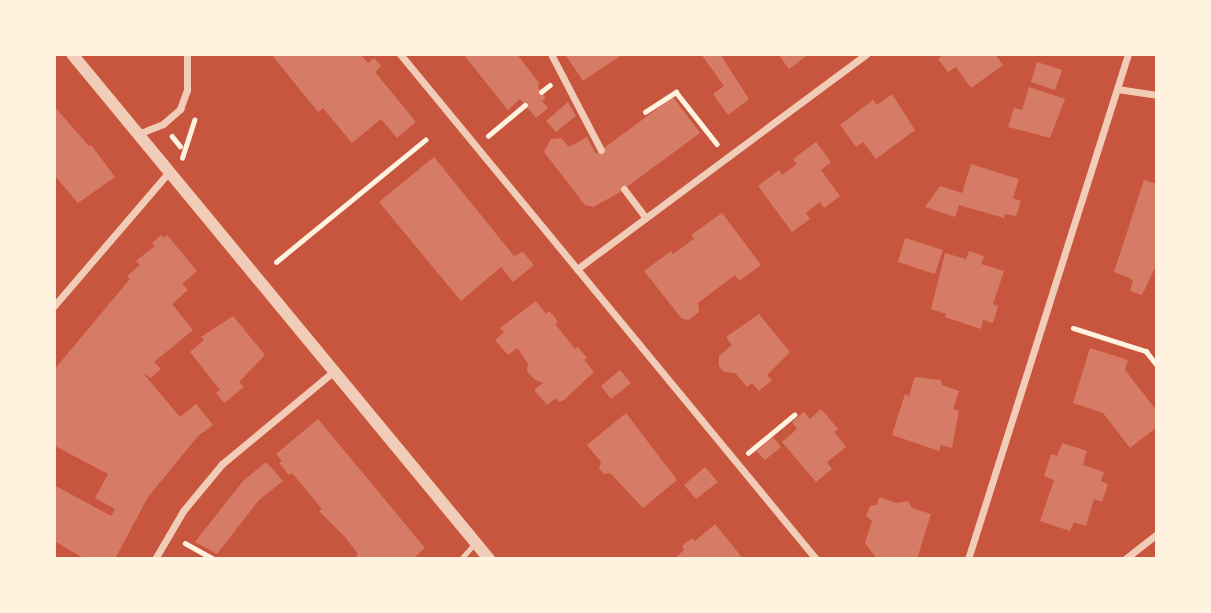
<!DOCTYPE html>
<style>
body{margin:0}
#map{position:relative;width:1211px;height:613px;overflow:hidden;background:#c8553d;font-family:Raleway,sans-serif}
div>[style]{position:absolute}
.building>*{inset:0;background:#d67c66}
.path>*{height:4.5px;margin:-2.25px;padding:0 2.25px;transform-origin:2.25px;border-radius:2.25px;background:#fff3e0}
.service>*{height:5px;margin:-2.5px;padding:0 2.5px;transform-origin:2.5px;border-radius:2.5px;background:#f1ccb7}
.minor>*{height:7px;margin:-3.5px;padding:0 3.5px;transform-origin:3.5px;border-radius:3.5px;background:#f1ccb7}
.tertiary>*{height:12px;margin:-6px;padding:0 6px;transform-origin:6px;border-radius:6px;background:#f1ccb7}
span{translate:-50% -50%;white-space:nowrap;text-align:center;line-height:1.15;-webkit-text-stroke:6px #fff3e0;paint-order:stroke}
.frame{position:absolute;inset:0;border:56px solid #fff3e0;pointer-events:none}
</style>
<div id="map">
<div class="building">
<i style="clip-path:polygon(271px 54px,360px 54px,368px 63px,374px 58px,381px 66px,375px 72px,416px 122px,397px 138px,381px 119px,352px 143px,323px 108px,318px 112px)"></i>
<i style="clip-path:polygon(463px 54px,517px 54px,539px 83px,538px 88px,546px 98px,542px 101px,548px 108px,536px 118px,520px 99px,508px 110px)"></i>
<i style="clip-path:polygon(565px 54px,623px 54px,583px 81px)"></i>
<i style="clip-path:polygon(701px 54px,720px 54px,749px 99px,728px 115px,713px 94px,724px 86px)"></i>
<i style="clip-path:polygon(778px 54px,809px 54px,789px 69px)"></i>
<i style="clip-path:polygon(944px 54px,995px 54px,1003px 65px,971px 88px,956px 67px,948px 72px,938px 59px)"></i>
<i style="clip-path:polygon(1037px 62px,1062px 70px,1055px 90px,1031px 82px)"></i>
<i style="clip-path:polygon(1029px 87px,1065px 99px,1050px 138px,1008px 127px,1014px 108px,1022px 110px)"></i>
<i style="clip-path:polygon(892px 94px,915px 130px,876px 159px,863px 142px,856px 147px,840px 125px,873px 100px,877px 105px)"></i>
<i style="clip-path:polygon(673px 97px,700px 133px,617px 194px,593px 207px,585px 205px,544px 152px,551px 139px,561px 138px,569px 147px,587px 137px,596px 154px)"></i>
<i style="clip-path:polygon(568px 102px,576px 116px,556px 132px,546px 121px)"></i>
<i style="clip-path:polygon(54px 106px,89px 146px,91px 145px,115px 177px,78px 203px,54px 175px)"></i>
<i style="clip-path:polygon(816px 142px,831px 162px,821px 170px,840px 196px,824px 208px,820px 202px,806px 213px,810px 219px,792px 232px,758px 186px,779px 170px,782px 175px,794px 166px,797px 164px,793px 159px)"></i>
<i style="clip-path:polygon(434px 157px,514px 256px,523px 252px,534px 265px,513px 282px,501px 267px,461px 301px,379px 202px)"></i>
<i style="clip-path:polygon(971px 164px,1019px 179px,1013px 198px,1021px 201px,1016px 216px,1005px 214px,1004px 218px,959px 205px,955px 217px,925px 207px,940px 186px,962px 193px)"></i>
<i style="clip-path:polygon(1144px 180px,1157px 184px,1157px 270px,1154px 270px,1142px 295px,1130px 291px,1133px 281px,1130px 278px,1114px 272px)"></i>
<i style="clip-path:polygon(722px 213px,761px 265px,739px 281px,735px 275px,698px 303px,699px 312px,689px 320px,682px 319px,644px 271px,671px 251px,673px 254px,694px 239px,691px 235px)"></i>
<i style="clip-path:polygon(161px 235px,164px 238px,167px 235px,197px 271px,182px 284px,188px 290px,172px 304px,193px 330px,154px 362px,161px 369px,151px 378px,142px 372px,180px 417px,196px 404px,213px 425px,198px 436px,148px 497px,115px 559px,85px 559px,54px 541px,54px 485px,111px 516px,115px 509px,95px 498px,108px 474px,55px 446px,54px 370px,130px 279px,127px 276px,140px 265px,136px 261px,155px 246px,152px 243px)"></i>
<i style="clip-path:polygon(905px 238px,943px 250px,935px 274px,898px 262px)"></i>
<i style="clip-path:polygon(969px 251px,984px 256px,981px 264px,1004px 271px,993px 304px,998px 306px,993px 323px,983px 320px,981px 329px,945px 317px,946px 314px,931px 309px,945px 253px,966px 259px)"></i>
<i style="clip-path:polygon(536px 301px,546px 314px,549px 311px,554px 316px,558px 322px,555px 324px,575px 349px,578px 347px,587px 358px,584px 360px,594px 372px,564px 400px,559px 402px,556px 398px,547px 405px,534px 390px,543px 383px,535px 380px,527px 371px,528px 364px,519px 350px,517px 348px,508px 355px,495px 340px,504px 332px,500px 328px)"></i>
<i style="clip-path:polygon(759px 314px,790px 352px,767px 375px,772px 380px,759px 391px,752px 383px,747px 387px,735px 373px,724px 372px,719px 366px,719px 356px,732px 345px,726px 337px)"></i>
<i style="clip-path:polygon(233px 316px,265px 355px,239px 382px,244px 387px,224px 403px,216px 393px,220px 390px,190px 352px,204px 340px,201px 337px)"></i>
<i style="clip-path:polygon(1090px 348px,1128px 360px,1125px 370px,1157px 411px,1157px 427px,1130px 448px,1103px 413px,1073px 403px)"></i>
<i style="clip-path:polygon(620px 370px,631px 383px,611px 399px,601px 386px)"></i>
<i style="clip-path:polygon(915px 377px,941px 380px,942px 385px,959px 391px,953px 409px,959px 411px,952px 448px,941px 445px,939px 451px,892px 435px,905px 394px,909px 396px)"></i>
<i style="clip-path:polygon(821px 409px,838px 429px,834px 432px,846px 447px,827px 462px,832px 469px,816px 482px,782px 442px,797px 429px,792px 422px,804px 412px,810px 419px)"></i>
<i style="clip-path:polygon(626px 413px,677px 480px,643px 508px,610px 473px,604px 474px,599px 468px,601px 462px,587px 445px)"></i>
<i style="clip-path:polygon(318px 419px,425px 548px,413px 559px,358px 559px,356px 555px,358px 554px,345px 537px,319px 511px,322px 509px,292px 473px,289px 475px,279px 463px,282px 461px,276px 454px)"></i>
<i style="clip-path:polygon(773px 437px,781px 447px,765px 460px,756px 451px)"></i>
<i style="clip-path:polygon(1062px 443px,1087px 451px,1083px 465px,1104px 472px,1101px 481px,1108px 484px,1102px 502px,1094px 499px,1086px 526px,1074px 522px,1070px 531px,1040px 521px,1054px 480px,1044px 476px,1051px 454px,1057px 456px)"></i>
<i style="clip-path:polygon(266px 462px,283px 481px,259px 500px,217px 554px,195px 542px,243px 481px)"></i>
<i style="clip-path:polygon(705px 467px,718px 482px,696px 499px,684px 485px)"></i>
<i style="clip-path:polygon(879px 497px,896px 503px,908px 501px,912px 508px,931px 514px,917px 559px,877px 559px,865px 543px,872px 521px,866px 516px,870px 506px,877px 505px)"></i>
<i style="clip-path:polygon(715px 524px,741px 556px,738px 559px,674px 559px,684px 550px,682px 546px,692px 538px,695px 541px)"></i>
</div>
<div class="path">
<i style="left:541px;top:92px;width:11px;rotate:-38deg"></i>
<i style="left:645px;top:112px;width:37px;rotate:-33deg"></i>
<i style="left:676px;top:92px;width:66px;rotate:51.7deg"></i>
<i style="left:172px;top:136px;width:13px;rotate:51deg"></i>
<i style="left:488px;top:136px;width:48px;rotate:-40deg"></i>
<i style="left:182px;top:158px;width:40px;rotate:-72deg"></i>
<i style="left:276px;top:262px;width:193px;rotate:-39.3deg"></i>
<i style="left:1073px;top:328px;width:77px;rotate:17.5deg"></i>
<i style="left:1146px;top:351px;width:18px;rotate:52deg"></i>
<i style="left:748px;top:453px;width:60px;rotate:-39.6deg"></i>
<i style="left:185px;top:543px;width:33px;rotate:29deg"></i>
</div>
<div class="service">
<i style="left:461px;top:559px;width:21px;rotate:-49deg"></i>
</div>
<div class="minor">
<i style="left:400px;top:54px;width:654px;rotate:50.52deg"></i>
<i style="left:551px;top:54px;width:108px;rotate:62.5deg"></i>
<i style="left:1117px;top:89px;width:40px;rotate:8.5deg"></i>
<i style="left:138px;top:134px;width:27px;rotate:-22deg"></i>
<i style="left:163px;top:124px;width:23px;rotate:-41deg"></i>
<i style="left:180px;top:109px;width:20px;rotate:-70deg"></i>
<i style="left:187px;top:90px;width:36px;rotate:-90deg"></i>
<i style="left:624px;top:189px;width:36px;rotate:53deg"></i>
<i style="left:577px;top:269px;width:360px;rotate:-36.6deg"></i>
<i style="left:54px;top:306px;width:177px;rotate:-49.4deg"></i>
<i style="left:155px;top:559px;width:56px;rotate:-59.7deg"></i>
<i style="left:183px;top:511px;width:61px;rotate:-50.3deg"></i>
<i style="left:222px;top:464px;width:146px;rotate:-39.7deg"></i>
<i style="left:968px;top:559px;width:530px;rotate:-72.42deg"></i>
<i style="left:1125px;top:559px;width:41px;rotate:-38deg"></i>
</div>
<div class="tertiary">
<i style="left:72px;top:54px;width:655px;rotate:50.45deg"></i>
</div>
<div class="frame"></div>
</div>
